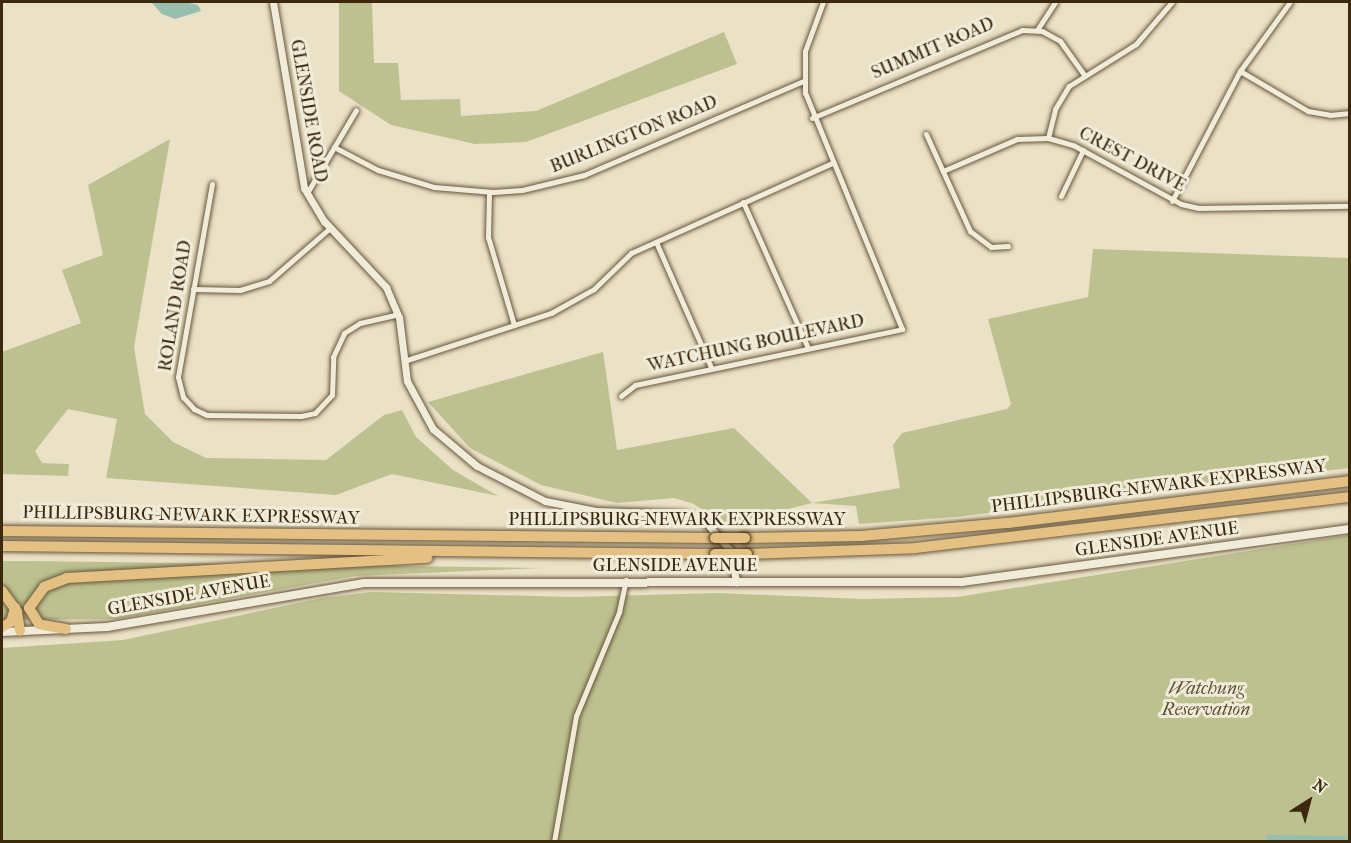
<!DOCTYPE html>
<style>
body{margin:0}
#map{position:relative;width:1351px;height:843px;overflow:hidden;background:#eae1c6;font-family:"IM FELL French Canon",serif}
div>[style]{position:absolute}
.green>*{inset:0;background:#bdc190}
.water>*{inset:0;background:#98beb0}
.roads{filter:drop-shadow(0 0 2px #68563a) drop-shadow(0 0 2px #68563a)}
.minor>*{height:5px;margin:-2.5px;padding:0 2.5px;transform-origin:2.5px;border-radius:2.5px;background:#f1ecda}
.tertiary>*{height:7px;margin:-3.5px;padding:0 3.5px;transform-origin:3.5px;border-radius:3.5px;background:#f1ecda}
.secondary>*{height:8px;margin:-4px;padding:0 4px;transform-origin:4px;border-radius:4px;background:#f1ecda}
.motorway>*{height:10px;margin:-5px;padding:0 5px;transform-origin:5px;border-radius:5px;background:#e5c083}
.bridges{filter:drop-shadow(0 0 2px #3c280c) drop-shadow(0 0 2px #3c280c)}
.motorway-bridge>*{height:10px;margin:-5px;padding:0 5px;transform-origin:5px;border-radius:5px;background:#e5c083}
span{translate:-50% -50%;white-space:nowrap;text-align:center;line-height:1.15;-webkit-text-stroke:6px #f1ecda;paint-order:stroke}
.street-label{font-size:18px;color:#3c280c}
.park-label{font-size:18px;color:#5c4e2d;font-style:italic}
.frame{position:absolute;inset:0;border:3px solid #3c280c;pointer-events:none}
.north{position:absolute;left:1279px;top:771px;width:60px;height:60px;-webkit-text-stroke:4px #f1ecda;paint-order:stroke;rotate:36deg;font-size:16px;font-weight:700;line-height:24px;text-align:center;color:#3c280c}
.north::after{content:'';display:block;margin:auto;width:21px;height:27px;background:#3c280c;clip-path:polygon(50% 0,100% 100%,50% 72%,0 100%)}
</style>
<div id="map">
<div class="green">
<i style="clip-path:polygon(339px 2px,372px 2px,374px 63px,398px 63px,401px 100px,460px 99px,461px 116px,536px 111px,724px 32px,737px 64px,526px 142px,475px 144px,391px 125px,339px 91px)"></i>
<i style="clip-path:polygon(170px 139px,134px 347px,145px 414px,173px 442px,206px 458px,326px 460px,384px 415px,402px 410px,416px 437px,453px 470px,498px 496px,392px 474px,336px 495px,106px 478px,117px 419px,68px 409px,35px 451px,42px 463px,69px 464px,68px 476px,2px 474px,2px 352px,81px 323px,62px 270px,103px 255px,88px 185px)"></i>
<i style="clip-path:polygon(1093px 249px,1349px 258px,1349px 468px,956px 517px,859px 524px,856px 506px,812px 503px,724px 525px,694px 504px,674px 498px,617px 503px,541px 485px,470px 448px,428px 402px,603px 352px,617px 450px,734px 428px,812px 503px,900px 488px,893px 445px,902px 433px,1007px 409px,1011px 404px,988px 319px,1088px 297px)"></i>
<i style="clip-path:polygon(1349px 535px,1349px 841px,2px 842px,2px 648px,123px 640px,322px 598px,371px 592px,575px 597px,717px 593px,863px 599px,957px 597px)"></i>
<i style="clip-path:polygon(2px 561px,29px 561px,540px 568px,355px 576px,118px 619px,2px 620px)"></i>
</div>
<div class="water">
<i style="clip-path:polygon(151px 2px,185px 2px,198px 5px,201px 11px,175px 19px,162px 14px)"></i>
<i style="clip-path:polygon(1266px 835px,1349px 836px,1349px 841px,1267px 841px)"></i>
</div>
<div class="roads">
<div class="minor">
<i style="left:1037px;top:30px;width:33px;rotate:-57deg"></i>
<i style="left:1240px;top:71px;width:79px;rotate:30.5deg"></i>
<i style="left:1308px;top:111px;width:22px;rotate:10deg"></i>
<i style="left:1330px;top:115px;width:20px;rotate:-6deg"></i>
<i style="left:812px;top:118px;width:228px;rotate:-22.7deg"></i>
<i style="left:1022px;top:30px;width:20px;rotate:3deg"></i>
<i style="left:1042px;top:31px;width:21px;rotate:29deg"></i>
<i style="left:1060px;top:41px;width:43px;rotate:54.5deg"></i>
<i style="left:926px;top:134px;width:107px;rotate:65.6deg"></i>
<i style="left:970px;top:231px;width:26px;rotate:37deg"></i>
<i style="left:991px;top:247px;width:17px;rotate:-3deg"></i>
<i style="left:1048px;top:138px;width:30px;rotate:-76deg"></i>
<i style="left:1055px;top:109px;width:27px;rotate:-59deg"></i>
<i style="left:1069px;top:86px;width:79px;rotate:-32.1deg"></i>
<i style="left:1136px;top:44px;width:55px;rotate:-49.4deg"></i>
<i style="left:334px;top:147px;width:50px;rotate:27.6deg"></i>
<i style="left:378px;top:170px;width:59px;rotate:16.9deg"></i>
<i style="left:434px;top:187px;width:59px;rotate:4.8deg"></i>
<i style="left:493px;top:192px;width:29px;rotate:-4deg"></i>
<i style="left:522px;top:190px;width:64px;rotate:-13.6deg"></i>
<i style="left:584px;top:175px;width:238px;rotate:-23.2deg"></i>
<i style="left:943px;top:171px;width:81px;rotate:-23.4deg"></i>
<i style="left:1017px;top:139px;width:31px;rotate:-2deg"></i>
<i style="left:1048px;top:138px;width:26px;rotate:16deg"></i>
<i style="left:1073px;top:145px;width:123px;rotate:28.6deg"></i>
<i style="left:1181px;top:204px;width:18px;rotate:13deg"></i>
<i style="left:1199px;top:208px;width:151px;rotate:-0.8deg"></i>
<i style="left:212px;top:184px;width:196px;rotate:100deg"></i>
<i style="left:178px;top:377px;width:21px;rotate:76deg"></i>
<i style="left:183px;top:397px;width:16px;rotate:47deg"></i>
<i style="left:194px;top:409px;width:14px;rotate:25deg"></i>
<i style="left:207px;top:415px;width:94px;rotate:0.6deg"></i>
<i style="left:301px;top:416px;width:14px;rotate:-12deg"></i>
<i style="left:315px;top:413px;width:25px;rotate:-47deg"></i>
<i style="left:332px;top:395px;width:38px;rotate:-88deg"></i>
<i style="left:333px;top:357px;width:26px;rotate:-65deg"></i>
<i style="left:344px;top:333px;width:19px;rotate:-32deg"></i>
<i style="left:360px;top:323px;width:39px;rotate:-13deg"></i>
<i style="left:489px;top:192px;width:45px;rotate:91.3deg"></i>
<i style="left:488px;top:237px;width:92px;rotate:73.5deg"></i>
<i style="left:307px;top:193px;width:96px;rotate:-59.4deg"></i>
<i style="left:1061px;top:196px;width:51px;rotate:-64.4deg"></i>
<i style="left:1172px;top:201px;width:147px;rotate:-62.4deg"></i>
<i style="left:1240px;top:71px;width:85px;rotate:-54.1deg"></i>
<i style="left:743px;top:202px;width:160px;rotate:66deg"></i>
<i style="left:656px;top:242px;width:137px;rotate:66.3deg"></i>
<i style="left:193px;top:289px;width:47px;rotate:1.2deg"></i>
<i style="left:240px;top:290px;width:30px;rotate:-17deg"></i>
<i style="left:269px;top:281px;width:81px;rotate:-41deg"></i>
<i style="left:404px;top:361px;width:155px;rotate:-18.1deg"></i>
<i style="left:551px;top:313px;width:49px;rotate:-29.2deg"></i>
<i style="left:594px;top:289px;width:52px;rotate:-44.2deg"></i>
<i style="left:631px;top:253px;width:220px;rotate:-24.1deg"></i>
<i style="left:621px;top:396px;width:18px;rotate:-38deg"></i>
<i style="left:635px;top:385px;width:273px;rotate:-11.8deg"></i>
<i style="left:902px;top:329px;width:255px;rotate:-112.3deg"></i>
<i style="left:805px;top:93px;width:42px;rotate:-90deg"></i>
<i style="left:805px;top:51px;width:52px;rotate:-69.8deg"></i>
<i style="left:554px;top:842px;width:128px;rotate:-80.1deg"></i>
<i style="left:576px;top:716px;width:113px;rotate:-67.5deg"></i>
<i style="left:619px;top:612px;width:33px;rotate:-78deg"></i>
</div>
<div class="tertiary">
<i style="left:273px;top:2px;width:189px;rotate:80.5deg"></i>
<i style="left:304px;top:188px;width:39px;rotate:59deg"></i>
<i style="left:324px;top:221px;width:91px;rotate:46.8deg"></i>
<i style="left:386px;top:287px;width:33px;rotate:67deg"></i>
<i style="left:399px;top:317px;width:64px;rotate:82.9deg"></i>
<i style="left:407px;top:381px;width:55px;rotate:61.6deg"></i>
<i style="left:433px;top:429px;width:57px;rotate:40.1deg"></i>
<i style="left:477px;top:466px;width:76px;rotate:27.2deg"></i>
<i style="left:545px;top:501px;width:52px;rotate:11.1deg"></i>
<i style="left:596px;top:511px;width:87px;rotate:2deg"></i>
<i style="left:683px;top:514px;width:22px;rotate:16deg"></i>
<i style="left:704px;top:520px;width:40px;rotate:49deg"></i>
<i style="left:730px;top:550px;width:33px;rotate:79deg"></i>
</div>
<div class="secondary">
<i style="left:2px;top:632px;width:105px;rotate:-2.7deg"></i>
<i style="left:107px;top:627px;width:261px;rotate:-9.7deg"></i>
<i style="left:364px;top:583px;width:598px;rotate:-0.1deg"></i>
<i style="left:962px;top:582px;width:392px;rotate:-7.8deg"></i>
</div>
<div class="motorway">
<i style="left:2px;top:531px;width:713px;rotate:0.56deg"></i>
<i style="left:745px;top:538px;width:116px;rotate:-1deg"></i>
<i style="left:861px;top:536px;width:148px;rotate:-5.1deg"></i>
<i style="left:1008px;top:523px;width:345px;rotate:-7deg"></i>
<i style="left:2px;top:546px;width:713px;rotate:0.64deg"></i>
<i style="left:747px;top:554px;width:168px;rotate:-2deg"></i>
<i style="left:915px;top:548px;width:438px;rotate:-6.7deg"></i>
<i style="left:2px;top:591px;width:26px;rotate:54deg"></i>
<i style="left:17px;top:612px;width:19px;rotate:81deg"></i>
<i style="left:2px;top:627px;width:10px;rotate:-29deg"></i>
<i style="left:11px;top:622px;width:15px;rotate:-74deg"></i>
<i style="left:66px;top:629px;width:27px;rotate:-170deg"></i>
<i style="left:39px;top:624px;width:19px;rotate:-122deg"></i>
<i style="left:29px;top:608px;width:26px;rotate:-54deg"></i>
<i style="left:44px;top:587px;width:25px;rotate:-21deg"></i>
<i style="left:67px;top:578px;width:361px;rotate:-3.2deg"></i>
</div>
</div>
<div class="bridges">
<div class="motorway-bridge">
<i style="left:715px;top:538px;width:30px"></i>
<i style="left:715px;top:554px;width:32px"></i>
</div>
</div>
<div class="street-label">
<span style="left:933px;top:49px;rotate:-23deg">SUMMIT ROAD</span>
<span style="left:308px;top:111px;rotate:80deg">GLENSIDE ROAD</span>
<span style="left:634px;top:135px;rotate:-22deg">BURLINGTON ROAD</span>
<span style="left:1132px;top:160px;rotate:28deg">CREST DRIVE</span>
<span style="left:176px;top:306px;rotate:-81deg">ROLAND ROAD</span>
<span style="left:756px;top:344px;rotate:-12deg">WATCHUNG BOULEVARD</span>
<span style="left:1159px;top:487px;rotate:-7deg">PHILLIPSBURG-NEWARK EXPRESSWAY</span>
<span style="left:191px;top:516px;rotate:1deg">PHILLIPSBURG-NEWARK EXPRESSWAY</span>
<span style="left:677px;top:520px">PHILLIPSBURG-NEWARK EXPRESSWAY</span>
<span style="left:1157px;top:540px;rotate:-8deg">GLENSIDE AVENUE</span>
<span style="left:675px;top:566px">GLENSIDE AVENUE</span>
<span style="left:189px;top:596px;rotate:-10deg">GLENSIDE AVENUE</span>
</div>
<div class="park-label">
<span style="left:1206px;top:700px">Watchung<br>Reservation</span>
</div>
<div class="frame"></div>
<div class="north">N</div>
</div>
